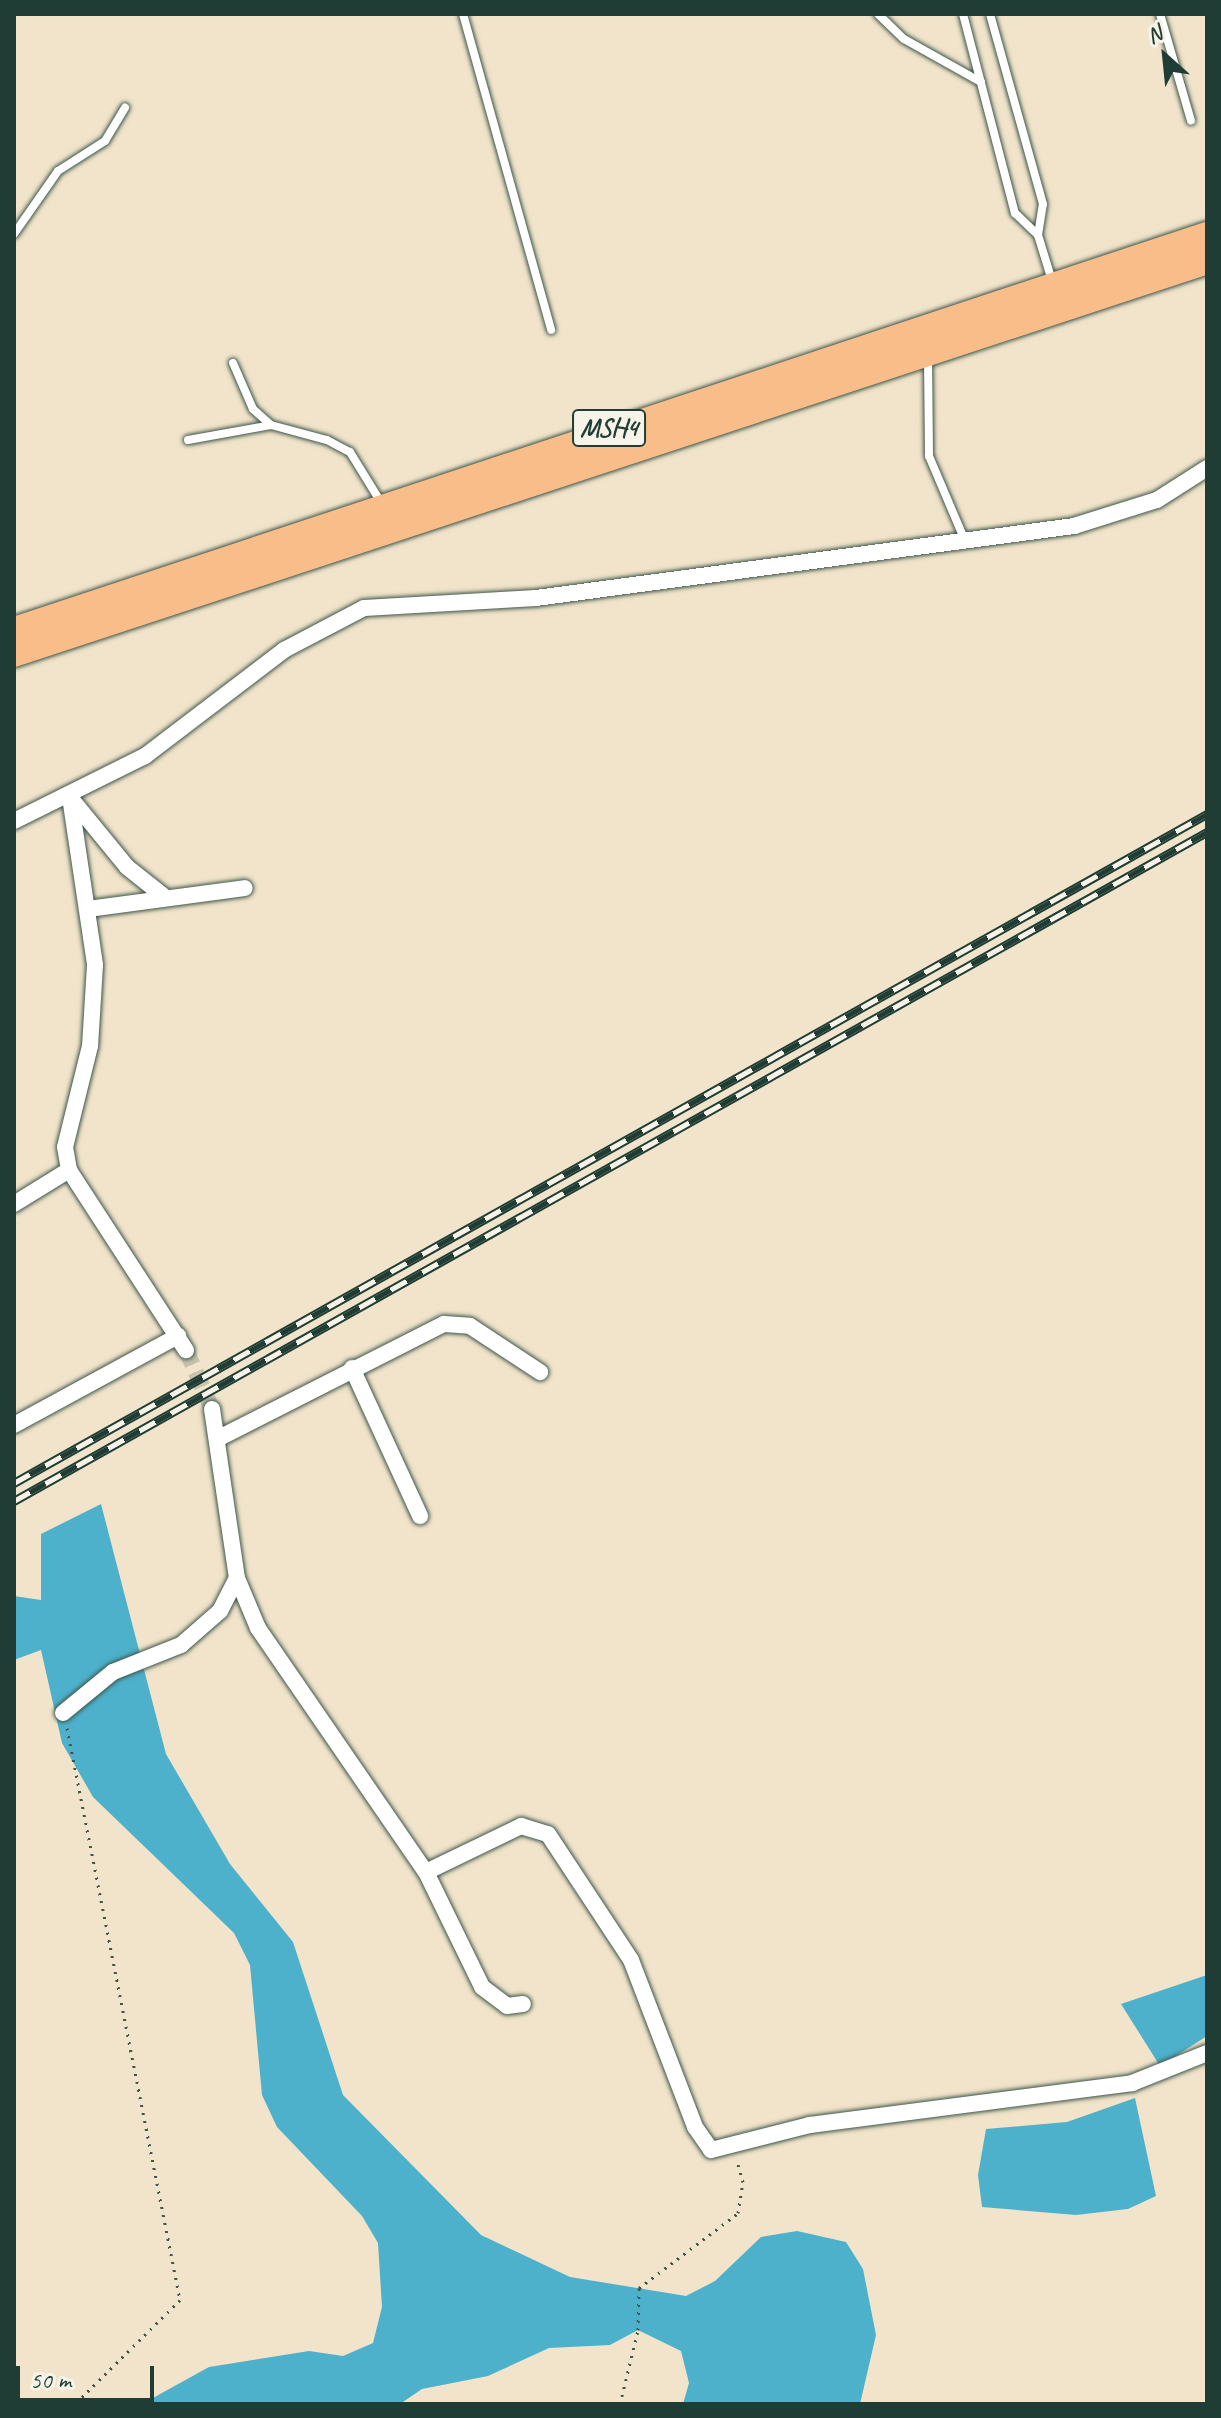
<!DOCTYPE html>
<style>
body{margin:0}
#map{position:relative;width:1221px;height:2418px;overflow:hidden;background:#f1e4ca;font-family:Caveat,sans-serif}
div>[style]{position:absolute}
.water>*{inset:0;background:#4db1cc}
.street-tunnel>*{height:16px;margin-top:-8px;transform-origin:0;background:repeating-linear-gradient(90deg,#c7c3ac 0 16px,transparent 0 24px)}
.path>*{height:3px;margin-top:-1.5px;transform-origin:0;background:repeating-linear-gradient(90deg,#3e564a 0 2px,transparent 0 8px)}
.roads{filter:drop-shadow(0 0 2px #3e564a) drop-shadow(0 0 2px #3e564a)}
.lane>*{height:8px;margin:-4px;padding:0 4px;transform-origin:4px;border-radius:4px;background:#fff}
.street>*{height:16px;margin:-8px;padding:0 8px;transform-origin:8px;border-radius:8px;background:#fff}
.primary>*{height:26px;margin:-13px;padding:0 13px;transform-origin:13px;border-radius:13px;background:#f8bd89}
.rail>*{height:9px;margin-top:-4.5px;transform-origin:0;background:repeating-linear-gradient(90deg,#f7f3e8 0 18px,#1f3d34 0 36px);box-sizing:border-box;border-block:2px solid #1f3d34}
span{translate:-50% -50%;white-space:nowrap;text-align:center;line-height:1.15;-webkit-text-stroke:6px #f7f3e8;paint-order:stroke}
.shield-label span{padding:2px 6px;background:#f7f3e8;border:2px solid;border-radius:6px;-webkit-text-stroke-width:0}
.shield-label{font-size:26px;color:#1f3d34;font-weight:700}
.frame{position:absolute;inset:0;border:16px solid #1f3d34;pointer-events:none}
.north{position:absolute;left:1125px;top:16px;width:80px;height:80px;-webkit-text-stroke:6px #f7f3e8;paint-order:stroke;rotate:333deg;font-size:22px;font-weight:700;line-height:32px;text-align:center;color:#1f3d34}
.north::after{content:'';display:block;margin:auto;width:28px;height:36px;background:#1f3d34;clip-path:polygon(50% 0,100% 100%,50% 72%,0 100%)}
.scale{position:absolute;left:16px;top:2366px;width:138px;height:36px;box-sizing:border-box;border:4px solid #1f3d34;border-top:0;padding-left:10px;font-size:24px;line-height:28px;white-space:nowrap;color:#1f3d34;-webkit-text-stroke:6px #f7f3e8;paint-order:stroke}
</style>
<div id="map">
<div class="water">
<i style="clip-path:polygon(101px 1504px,166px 1754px,230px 1864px,293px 1942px,343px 2095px,481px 2235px,570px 2277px,686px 2296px,715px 2281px,761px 2237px,797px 2231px,846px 2242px,863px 2269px,876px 2335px,860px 2404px,683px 2404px,689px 2383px,681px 2351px,638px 2330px,610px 2345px,549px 2348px,488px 2376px,422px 2389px,400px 2404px,142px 2404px,209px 2367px,309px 2351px,343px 2356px,373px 2343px,382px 2307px,378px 2243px,362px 2216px,277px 2127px,262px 2095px,250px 1965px,234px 1933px,93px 1797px,62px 1743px,41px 1650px,14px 1660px,14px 1596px,41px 1600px,41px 1534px)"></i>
<i style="clip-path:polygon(1207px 1975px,1207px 2036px,1160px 2066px,1121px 2004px)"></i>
<i style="clip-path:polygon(1135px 2098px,1156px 2196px,1128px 2209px,1076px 2215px,982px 2207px,978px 2175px,986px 2129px,1067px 2122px)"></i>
</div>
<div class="street-tunnel">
<i style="left:186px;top:1350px;width:64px;rotate:66.2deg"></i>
</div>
<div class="path">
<i style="left:67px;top:1728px;width:583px;rotate:78.82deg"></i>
<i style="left:180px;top:2300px;width:148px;rotate:135.3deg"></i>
<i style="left:620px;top:2404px;width:76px;rotate:-76.3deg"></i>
<i style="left:638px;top:2330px;width:42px;rotate:-88.6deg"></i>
<i style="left:639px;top:2288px;width:124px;rotate:-37.1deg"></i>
<i style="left:738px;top:2213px;width:31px;rotate:-81deg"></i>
<i style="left:743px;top:2182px;width:22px;rotate:-106deg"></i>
</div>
<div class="roads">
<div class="lane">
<i style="left:463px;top:14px;width:328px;rotate:74.4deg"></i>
<i style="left:878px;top:14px;width:36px;rotate:44deg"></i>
<i style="left:904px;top:39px;width:88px;rotate:29.2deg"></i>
<i style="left:963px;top:14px;width:206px;rotate:75.4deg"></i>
<i style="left:1015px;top:213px;width:32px;rotate:44deg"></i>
<i style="left:1038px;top:235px;width:31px;rotate:-81deg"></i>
<i style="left:1043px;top:204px;width:197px;rotate:-105.6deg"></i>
<i style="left:1160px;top:14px;width:111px;rotate:73.8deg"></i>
<i style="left:14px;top:234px;width:77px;rotate:-55.1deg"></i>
<i style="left:58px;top:171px;width:56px;rotate:-32.6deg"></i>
<i style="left:105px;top:141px;width:39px;rotate:-59deg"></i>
<i style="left:1038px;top:235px;width:51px;rotate:73deg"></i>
<i style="left:928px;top:358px;width:98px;rotate:89.4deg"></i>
<i style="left:929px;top:456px;width:92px;rotate:67deg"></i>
<i style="left:233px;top:363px;width:50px;rotate:66.5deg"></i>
<i style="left:253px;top:409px;width:24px;rotate:42deg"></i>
<i style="left:188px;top:440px;width:84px;rotate:-10.2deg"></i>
<i style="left:271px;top:425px;width:58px;rotate:15deg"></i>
<i style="left:327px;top:440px;width:26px;rotate:28deg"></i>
<i style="left:350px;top:452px;width:61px;rotate:58.4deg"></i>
</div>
<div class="street">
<i style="left:70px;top:797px;width:170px;rotate:81.5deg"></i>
<i style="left:95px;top:965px;width:81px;rotate:93.5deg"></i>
<i style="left:90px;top:1046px;width:104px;rotate:103.9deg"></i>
<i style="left:65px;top:1147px;width:23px;rotate:80deg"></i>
<i style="left:69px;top:1170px;width:215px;rotate:57deg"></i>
<i style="left:73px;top:801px;width:85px;rotate:50.7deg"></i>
<i style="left:127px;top:867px;width:50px;rotate:38.5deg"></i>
<i style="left:14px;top:821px;width:146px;rotate:-26.4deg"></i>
<i style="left:145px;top:756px;width:175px;rotate:-37.3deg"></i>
<i style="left:284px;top:650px;width:90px;rotate:-27.7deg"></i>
<i style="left:364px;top:608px;width:172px;rotate:-3.3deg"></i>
<i style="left:536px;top:598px;width:543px;rotate:-7.62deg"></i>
<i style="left:1074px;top:526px;width:87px;rotate:-17.4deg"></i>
<i style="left:1157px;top:500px;width:59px;rotate:-32.6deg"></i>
<i style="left:88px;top:909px;width:158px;rotate:-7.6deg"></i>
<i style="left:14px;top:1204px;width:65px;rotate:-31.7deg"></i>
<i style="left:352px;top:1368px;width:163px;rotate:65.3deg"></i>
<i style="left:212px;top:1409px;width:171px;rotate:81.6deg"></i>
<i style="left:237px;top:1578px;width:54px;rotate:67.2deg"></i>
<i style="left:258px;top:1628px;width:296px;rotate:55.5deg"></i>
<i style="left:426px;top:1872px;width:128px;rotate:64deg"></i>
<i style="left:482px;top:1987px;width:31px;rotate:37deg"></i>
<i style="left:507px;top:2006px;width:16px;rotate:-7deg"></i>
<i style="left:14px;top:1425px;width:187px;rotate:-28.5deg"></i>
<i style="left:221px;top:1437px;width:250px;rotate:-26.9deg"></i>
<i style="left:444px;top:1324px;width:26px;rotate:4deg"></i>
<i style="left:470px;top:1326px;width:84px;rotate:33.3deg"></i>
<i style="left:63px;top:1713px;width:65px;rotate:-39.4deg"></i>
<i style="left:113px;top:1672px;width:73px;rotate:-21.7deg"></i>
<i style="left:181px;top:1645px;width:52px;rotate:-41.1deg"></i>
<i style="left:220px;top:1611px;width:37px;rotate:-63deg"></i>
<i style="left:426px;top:1872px;width:106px;rotate:-25.8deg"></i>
<i style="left:521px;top:1826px;width:28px;rotate:17deg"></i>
<i style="left:548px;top:1834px;width:151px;rotate:56.6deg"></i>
<i style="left:631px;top:1960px;width:179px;rotate:69deg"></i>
<i style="left:695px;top:2127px;width:28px;rotate:55deg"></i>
<i style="left:711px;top:2150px;width:102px;rotate:-14.2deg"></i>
<i style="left:810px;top:2125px;width:325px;rotate:-7.4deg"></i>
<i style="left:1132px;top:2083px;width:81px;rotate:-21.8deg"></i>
</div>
<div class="primary">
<i style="left:14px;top:630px;width:1257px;rotate:-18.32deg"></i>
<i style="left:14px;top:654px;width:1256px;rotate:-18.23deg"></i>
</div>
</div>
<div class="rail">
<i style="left:14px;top:1483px;width:1368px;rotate:-29.28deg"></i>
<i style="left:14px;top:1501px;width:1368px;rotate:-29.28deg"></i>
</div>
<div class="shield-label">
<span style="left:609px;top:428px">MSH4</span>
</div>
<div class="frame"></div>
<div class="north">N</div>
<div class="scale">50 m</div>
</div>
